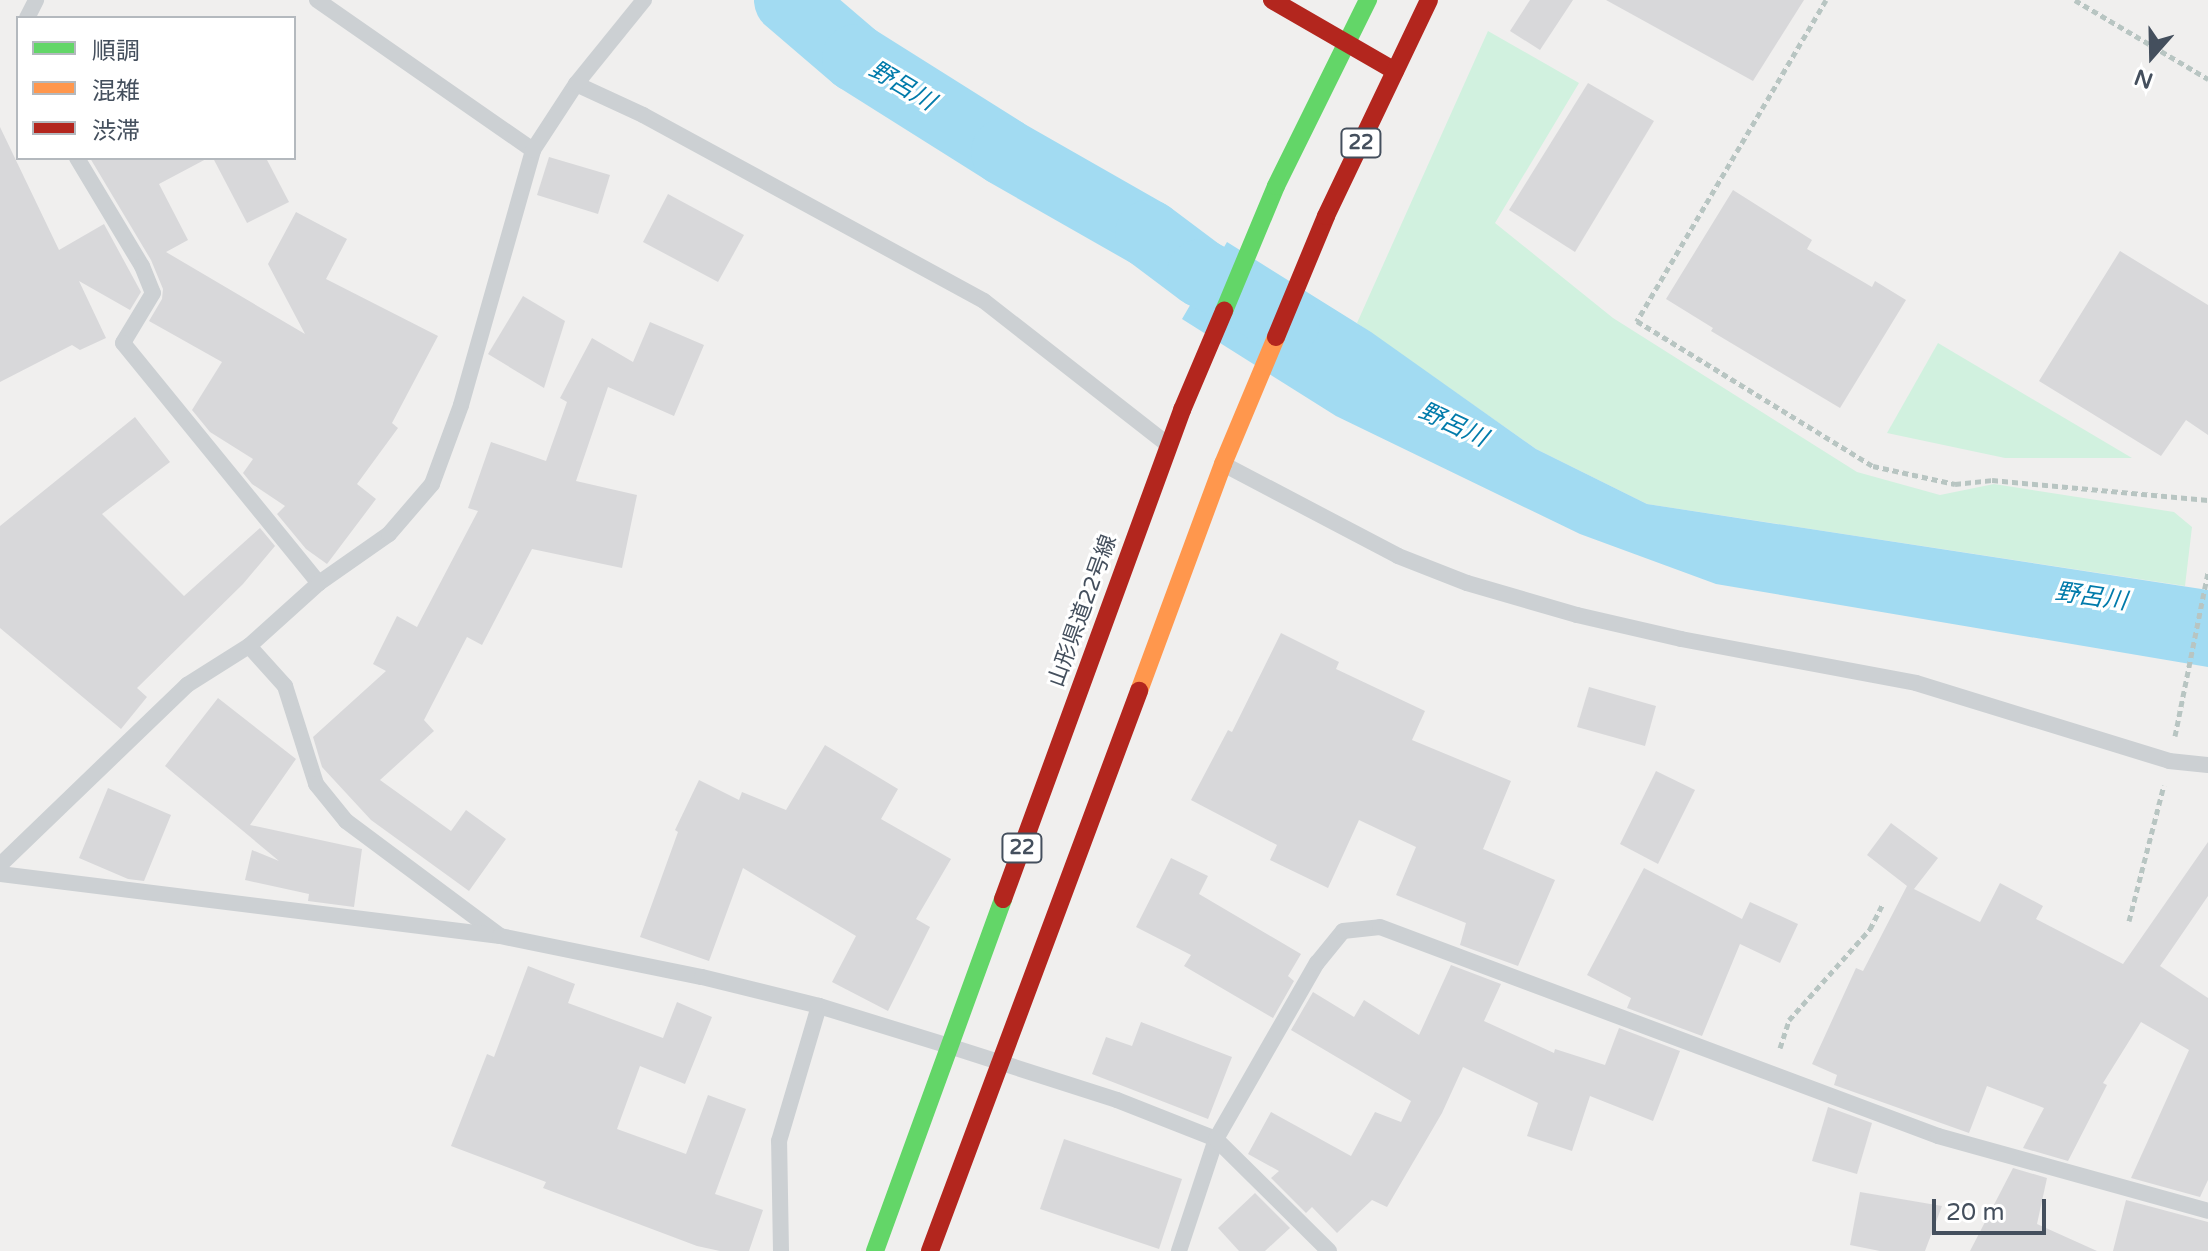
<!DOCTYPE html>
<meta charset="utf-8">
<style>
body{margin:0}
#map{position:relative;width:2208px;height:1251px;overflow:hidden;background:#f0efee;font-family:"Varela Round","Noto Sans JP",sans-serif}
div>[style]{position:absolute}
.green>*{inset:0;background:#d1f1df}
.water>*{inset:0;background:#a2dbf2}
.river>*{height:68px;margin:-34px;padding:0 34px;transform-origin:34px;border-radius:34px;background:#a2dbf2}
.building>*{inset:0;background:#d8d8da}
.path>*{height:5px;margin-top:-2.5px;transform-origin:0;background:repeating-linear-gradient(90deg,#b8c5c2 0 6px,transparent 0 10px)}
.lane>*{height:16px;margin:-8px;padding:0 8px;transform-origin:8px;border-radius:8px;background:#ccd0d3}
.fast>*{height:18px;margin:-9px;padding:0 9px;transform-origin:9px;border-radius:9px;background:#63d668}
.slow>*{height:18px;margin:-9px;padding:0 9px;transform-origin:9px;border-radius:9px;background:#ff974d}
.jam>*{height:18px;margin:-9px;padding:0 9px;transform-origin:9px;border-radius:9px;background:#b3261e}
span{translate:-50% -50%;white-space:nowrap;text-align:center;line-height:1.15;-webkit-text-stroke:6px #fff;paint-order:stroke}
.shield-label span{padding:2px 6px;background:#fff;border:2px solid;border-radius:6px;-webkit-text-stroke-width:0}
.shield-label{font-size:20px;color:#444f5d;font-weight:700}
.street-label{font-size:22px;color:#444f5d}
.water-label{font-size:24px;color:#027bab;font-style:italic}
.legend{position:absolute;left:16px;top:16px;width:280px;height:144px;box-sizing:border-box;background:#fff;border:2px solid #b4b9be;margin:0;padding:10px 14px;list-style:none;font-size:24px;color:#444f5d}
.legend li{display:flex;align-items:center;gap:16px;height:40px}
.legend b{width:40px;border:2px solid #b4b9be}
.north{position:absolute;left:2112px;top:16px;width:80px;height:80px;-webkit-text-stroke:6px #fff;paint-order:stroke;rotate:200deg;font-size:22px;font-weight:700;line-height:32px;text-align:center;color:#444f5d}
.north::after{content:'';display:block;margin:auto;width:28px;height:36px;background:#444f5d;clip-path:polygon(50% 0,100% 100%,50% 72%,0 100%)}
.scale{position:absolute;left:1932px;top:1199px;width:114px;height:36px;box-sizing:border-box;border:4px solid #444f5d;border-top:0;padding-left:10px;font-size:24px;line-height:28px;white-space:nowrap;color:#444f5d;-webkit-text-stroke:6px #fff;paint-order:stroke}
</style>
<div id="map">
<div class="green">
<i style="clip-path:polygon(1488px 31px,1579px 83px,1495px 223px,1613px 318px,1857px 472px,1940px 495px,1994px 484px,2174px 512px,2192px 527px,2185px 586px,1647px 504px,1536px 449px,1357px 323px)"></i>
<i style="clip-path:polygon(1938px 343px,2132px 458px,2005px 458px,1887px 433px)"></i>
</div>
<div class="water">
<i style="clip-path:polygon(1227px 242px,1371px 332px,1536px 449px,1647px 504px,2208px 590px,2208px 667px,1716px 584px,1580px 534px,1336px 416px,1182px 319px)"></i>
</div>
<div class="river">
<i style="left:788px;top:0;width:89px;rotate:40.5deg"></i>
<i style="left:856px;top:58px;width:176px;rotate:32.2deg"></i>
<i style="left:1005px;top:152px;width:166px;rotate:29.7deg"></i>
<i style="left:1149px;top:234px;width:65px;rotate:36.9deg"></i>
<i style="left:1201px;top:273px;width:56px;rotate:27.5deg"></i>
<i style="left:1251px;top:299px;width:42px;rotate:34.4deg"></i>
</div>
<div class="building">
<i style="clip-path:polygon(1530px 0,1573px 0,1540px 50px,1510px 31px)"></i>
<i style="clip-path:polygon(1606px 0,1804px 0,1753px 81px)"></i>
<i style="clip-path:polygon(1588px 83px,1654px 121px,1575px 252px,1509px 210px)"></i>
<i style="clip-path:polygon(0 127px,59px 250px,104px 224px,141px 292px,130px 310px,79px 281px,106px 338px,80px 350px,72px 345px,0 382px)"></i>
<i style="clip-path:polygon(549px 157px,610px 175px,598px 214px,537px 195px)"></i>
<i style="clip-path:polygon(90px 158px,208px 158px,159px 184px,188px 240px,166px 252px,305px 334px,268px 264px,296px 212px,347px 239px,326px 279px,438px 336px,392px 423px,398px 428px,357px 484px,376px 499px,327px 564px,306px 549px,277px 514px,285px 506px,252px 484px,243px 473px,253px 459px,210px 432px,192px 410px,222px 362px,149px 321px,162px 299px,163px 289px,151px 260px)"></i>
<i style="clip-path:polygon(213px 158px,266px 158px,289px 202px,247px 223px)"></i>
<i style="clip-path:polygon(1733px 190px,1812px 240px,1807px 249px,1872px 287px,1875px 281px,1906px 300px,1840px 408px,1711px 331px,1713px 328px,1666px 299px)"></i>
<i style="clip-path:polygon(668px 194px,744px 235px,718px 282px,643px 242px)"></i>
<i style="clip-path:polygon(2120px 251px,2208px 305px,2208px 435px,2186px 420px,2161px 456px,2039px 381px)"></i>
<i style="clip-path:polygon(523px 296px,565px 321px,544px 388px,488px 354px)"></i>
<i style="clip-path:polygon(650px 322px,704px 345px,674px 416px,608px 387px,576px 481px,637px 495px,622px 568px,532px 549px,482px 645px,467px 637px,424px 720px,434px 731px,380px 780px,451px 831px,466px 810px,506px 839px,469px 891px,371px 820px,322px 767px,313px 737px,386px 671px,373px 664px,397px 616px,417px 627px,478px 511px,468px 508px,491px 442px,546px 461px,567px 402px,560px 398px,592px 338px,633px 362px)"></i>
<i style="clip-path:polygon(135px 417px,170px 462px,102px 514px,184px 596px,260px 528px,275px 546px,243px 584px,137px 688px,147px 697px,121px 729px,0 628px,0 526px)"></i>
<i style="clip-path:polygon(1281px 633px,1339px 662px,1336px 669px,1425px 711px,1412px 740px,1511px 781px,1483px 849px,1555px 880px,1518px 966px,1460px 945px,1466px 923px,1396px 895px,1416px 847px,1359px 820px,1328px 888px,1270px 860px,1277px 845px,1191px 800px,1228px 730px,1232px 732px)"></i>
<i style="clip-path:polygon(1589px 687px,1656px 706px,1645px 746px,1577px 727px)"></i>
<i style="clip-path:polygon(218px 698px,296px 759px,250px 825px,362px 849px,354px 907px,308px 901px,309px 894px,245px 880px,252px 850px,279px 861px,165px 766px)"></i>
<i style="clip-path:polygon(825px 745px,898px 789px,881px 819px,951px 859px,916px 919px,930px 927px,888px 1011px,832px 982px,856px 936px,743px 868px,709px 961px,640px 937px,678px 832px,675px 830px,699px 780px,739px 800px,742px 792px,786px 810px)"></i>
<i style="clip-path:polygon(1656px 771px,1695px 790px,1658px 864px,1620px 844px)"></i>
<i style="clip-path:polygon(108px 788px,171px 815px,144px 881px,128px 879px,79px 858px)"></i>
<i style="clip-path:polygon(1891px 823px,1938px 858px,1914px 889px,1980px 922px,2000px 883px,2043px 906px,2036px 919px,2123px 964px,2208px 842px,2208px 896px,2160px 966px,2208px 998px,2208px 1180px,2200px 1197px,2131px 1178px,2189px 1050px,2141px 1022px,2103px 1083px,2107px 1085px,2068px 1161px,2023px 1148px,2044px 1108px,1987px 1086px,1969px 1133px,1834px 1085px,1837px 1075px,1812px 1064px,1856px 968px,1863px 971px,1907px 886px,1867px 855px)"></i>
<i style="clip-path:polygon(1171px 858px,1208px 876px,1199px 894px,1301px 954px,1288px 976px,1294px 981px,1273px 1018px,1184px 966px,1191px 955px,1136px 927px)"></i>
<i style="clip-path:polygon(1644px 868px,1742px 919px,1750px 902px,1798px 924px,1780px 963px,1740px 944px,1702px 1036px,1627px 1008px,1631px 998px,1587px 975px)"></i>
<i style="clip-path:polygon(1451px 965px,1501px 984px,1484px 1021px,1554px 1053px,1555px 1049px,1605px 1065px,1619px 1028px,1680px 1051px,1653px 1121px,1590px 1096px,1572px 1151px,1527px 1136px,1538px 1103px,1463px 1067px,1442px 1113px,1387px 1207px,1372px 1200px,1337px 1233px,1312px 1207px,1306px 1213px,1271px 1178px,1279px 1171px,1248px 1154px,1271px 1112px,1351px 1156px,1375px 1112px,1401px 1122px,1411px 1101px,1291px 1030px,1313px 992px,1354px 1017px,1364px 1000px,1419px 1035px)"></i>
<i style="clip-path:polygon(528px 966px,575px 984px,568px 1003px,663px 1038px,677px 1002px,712px 1017px,685px 1084px,640px 1066px,617px 1129px,686px 1154px,708px 1095px,746px 1109px,715px 1194px,763px 1210px,749px 1251px,720px 1251px,697px 1246px,543px 1188px,546px 1182px,451px 1146px,487px 1054px,494px 1057px)"></i>
<i style="clip-path:polygon(1141px 1022px,1232px 1057px,1208px 1119px,1092px 1074px,1106px 1037px,1132px 1046px)"></i>
<i style="clip-path:polygon(1828px 1107px,1872px 1123px,1857px 1174px,1812px 1161px)"></i>
<i style="clip-path:polygon(1064px 1139px,1182px 1179px,1159px 1249px,1040px 1209px)"></i>
<i style="clip-path:polygon(2013px 1168px,2047px 1178px,2037px 1224px,2097px 1251px,1970px 1251px)"></i>
<i style="clip-path:polygon(1860px 1192px,1942px 1206px,1925px 1251px,1880px 1251px,1850px 1245px)"></i>
<i style="clip-path:polygon(1255px 1193px,1290px 1228px,1265px 1251px,1239px 1251px,1218px 1228px)"></i>
<i style="clip-path:polygon(2126px 1200px,2208px 1222px,2208px 1251px,2113px 1251px)"></i>
</div>
<div class="path">
<i style="left:1826px;top:0;width:373px;rotate:120.5deg"></i>
<i style="left:1637px;top:321px;width:277px;rotate:31.6deg"></i>
<i style="left:1873px;top:466px;width:84px;rotate:12.4deg"></i>
<i style="left:1955px;top:484px;width:37px;rotate:-6deg"></i>
<i style="left:1992px;top:480px;width:217px;rotate:5.3deg"></i>
<i style="left:2075px;top:0;width:155px;rotate:30.7deg"></i>
<i style="left:2175px;top:736px;width:167px;rotate:-78.6deg"></i>
<i style="left:2129px;top:921px;width:140px;rotate:-75.6deg"></i>
<i style="left:1780px;top:1048px;width:29px;rotate:-72deg"></i>
<i style="left:1789px;top:1020px;width:122px;rotate:-48.3deg"></i>
<i style="left:1870px;top:929px;width:28px;rotate:-63deg"></i>
</div>
<div class="lane">
<i style="left:317px;top:0;width:263px;rotate:34.8deg"></i>
<i style="left:27px;top:18px;width:20px;rotate:-63deg"></i>
<i style="left:576px;top:84px;width:74px;rotate:24.8deg"></i>
<i style="left:643px;top:115px;width:388px;rotate:28.6deg"></i>
<i style="left:984px;top:301px;width:232px;rotate:38deg"></i>
<i style="left:77px;top:158px;width:126px;rotate:59deg"></i>
<i style="left:142px;top:266px;width:29px;rotate:68deg"></i>
<i style="left:153px;top:293px;width:58px;rotate:121deg"></i>
<i style="left:123px;top:343px;width:310px;rotate:50.8deg"></i>
<i style="left:1225px;top:465px;width:195px;rotate:27.7deg"></i>
<i style="left:1398px;top:556px;width:74px;rotate:21.4deg"></i>
<i style="left:1467px;top:583px;width:115px;rotate:16.2deg"></i>
<i style="left:1577px;top:615px;width:107px;rotate:13deg"></i>
<i style="left:1681px;top:639px;width:239px;rotate:10.6deg"></i>
<i style="left:1916px;top:683px;width:265px;rotate:17.1deg"></i>
<i style="left:2169px;top:761px;width:39px;rotate:6deg"></i>
<i style="left:249px;top:646px;width:54px;rotate:48deg"></i>
<i style="left:285px;top:686px;width:103px;rotate:72.4deg"></i>
<i style="left:316px;top:784px;width:48px;rotate:51deg"></i>
<i style="left:346px;top:821px;width:191px;rotate:36.7deg"></i>
<i style="left:0;top:865px;width:260px;rotate:-43.9deg"></i>
<i style="left:187px;top:685px;width:73px;rotate:-32.2deg"></i>
<i style="left:249px;top:646px;width:94px;rotate:-42deg"></i>
<i style="left:319px;top:583px;width:85px;rotate:-35deg"></i>
<i style="left:389px;top:534px;width:66px;rotate:-49.3deg"></i>
<i style="left:432px;top:484px;width:84px;rotate:-69.8deg"></i>
<i style="left:461px;top:405px;width:265px;rotate:-74.2deg"></i>
<i style="left:533px;top:150px;width:79px;rotate:-56.9deg"></i>
<i style="left:576px;top:84px;width:108px;rotate:-51deg"></i>
<i style="left:0;top:874px;width:504px;rotate:7.07deg"></i>
<i style="left:500px;top:936px;width:206px;rotate:11.5deg"></i>
<i style="left:702px;top:977px;width:121px;rotate:13.9deg"></i>
<i style="left:819px;top:1006px;width:139px;rotate:17.1deg"></i>
<i style="left:952px;top:1047px;width:173px;rotate:17.8deg"></i>
<i style="left:1117px;top:1100px;width:106px;rotate:21.5deg"></i>
<i style="left:1216px;top:1139px;width:118px;rotate:108.3deg"></i>
<i style="left:781px;top:1251px;width:110px;rotate:-91deg"></i>
<i style="left:779px;top:1141px;width:141px;rotate:-73.5deg"></i>
<i style="left:1329px;top:1251px;width:159px;rotate:-135.3deg"></i>
<i style="left:1216px;top:1139px;width:203px;rotate:-60.2deg"></i>
<i style="left:1317px;top:963px;width:41px;rotate:-50.9deg"></i>
<i style="left:1343px;top:931px;width:37px;rotate:-6deg"></i>
<i style="left:1380px;top:927px;width:596px;rotate:20.53deg"></i>
<i style="left:1938px;top:1136px;width:280px;rotate:15.5deg"></i>
</div>
<div class="fast">
<i style="left:1224px;top:311px;width:135px;rotate:-67.4deg"></i>
<i style="left:1276px;top:186px;width:208px;rotate:-63.7deg"></i>
<i style="left:875px;top:1251px;width:375px;rotate:-70deg"></i>
</div>
<div class="slow">
<i style="left:1139px;top:691px;width:242px;rotate:-69.7deg"></i>
<i style="left:1223px;top:464px;width:138px;rotate:-67.3deg"></i>
</div>
<div class="jam">
<i style="left:1272px;top:0;width:142px;rotate:30deg"></i>
<i style="left:1276px;top:337px;width:131px;rotate:-67.5deg"></i>
<i style="left:1326px;top:216px;width:239px;rotate:-64.5deg"></i>
<i style="left:1003px;top:899px;width:521px;rotate:-69.89deg"></i>
<i style="left:1182px;top:410px;width:108px;rotate:-67deg"></i>
<i style="left:930px;top:1251px;width:598px;rotate:-69.53deg"></i>
</div>
<div class="shield-label">
<span style="left:1361px;top:143px">22</span>
<span style="left:1022px;top:848px">22</span>
</div>
<div class="street-label">
<span style="left:1083px;top:611px;rotate:-70deg">山形県道22号線</span>
</div>
<div class="water-label">
<span style="left:902px;top:86px;rotate:31deg">野呂川</span>
<span style="left:1453px;top:425px;rotate:25deg">野呂川</span>
<span style="left:2091px;top:597px;rotate:8deg">野呂川</span>
</div>
<ul class="legend">
<li><b style="height:10px;background:#63d668"></b>順調</li>
<li><b style="height:10px;background:#ff974d"></b>混雑</li>
<li><b style="height:10px;background:#b3261e"></b>渋滞</li>
</ul>
<div class="north">N</div>
<div class="scale">20 m</div>
</div>
